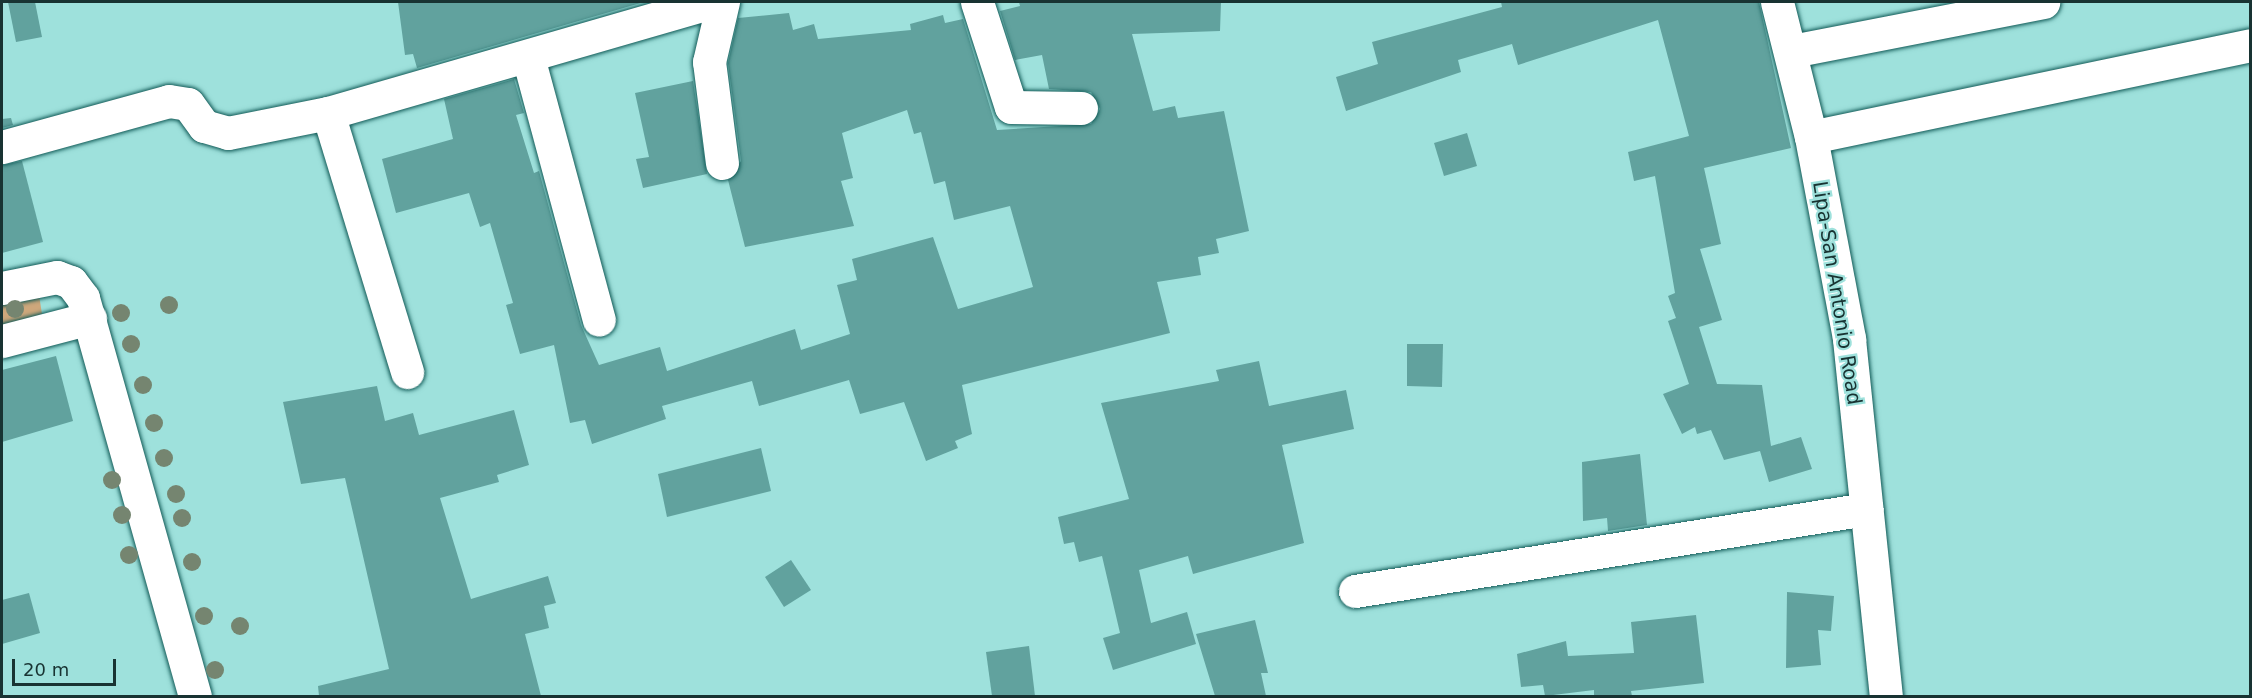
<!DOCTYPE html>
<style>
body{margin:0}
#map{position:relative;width:2252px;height:698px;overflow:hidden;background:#9ee1dc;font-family:"DejaVu Sans",sans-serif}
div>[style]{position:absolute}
.green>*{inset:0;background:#cfa87c}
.building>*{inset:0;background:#61a29e}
.roads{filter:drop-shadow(0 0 2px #115a57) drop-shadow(0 0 2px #115a57)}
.street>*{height:33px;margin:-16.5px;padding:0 16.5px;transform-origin:16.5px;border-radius:16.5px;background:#fff}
.secondary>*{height:33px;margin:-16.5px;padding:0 16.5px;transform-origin:16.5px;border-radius:16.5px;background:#fff}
.trees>*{width:18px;height:18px;margin:-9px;border-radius:50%;background:#758570}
span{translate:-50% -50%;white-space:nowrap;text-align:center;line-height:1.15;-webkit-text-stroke:4.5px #9ee1dc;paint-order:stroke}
.street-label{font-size:20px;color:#183332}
.frame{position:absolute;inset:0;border:3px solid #183332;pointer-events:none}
.scale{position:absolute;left:12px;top:659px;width:104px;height:27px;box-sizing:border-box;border:3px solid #183332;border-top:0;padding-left:8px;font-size:18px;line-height:21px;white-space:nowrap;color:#183332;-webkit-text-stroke:4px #9ee1dc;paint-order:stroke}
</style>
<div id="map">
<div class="green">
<i style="clip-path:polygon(39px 295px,42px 314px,2px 327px,2px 301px)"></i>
</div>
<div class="building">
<i style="clip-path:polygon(8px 2px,35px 2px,42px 37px,16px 42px)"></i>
<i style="clip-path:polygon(398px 2px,644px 2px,417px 68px,413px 54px,405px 55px)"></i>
<i style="clip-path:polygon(1019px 2px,1221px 2px,1220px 31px,1132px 34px,1153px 111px,1175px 106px,1178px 118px,1224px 111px,1249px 231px,1216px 239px,1219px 253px,1198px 257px,1201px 275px,1157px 282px,1170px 333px,962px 385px,972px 434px,955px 441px,958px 448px,926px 461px,904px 402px,860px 414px,849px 380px,759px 406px,752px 381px,662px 406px,666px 419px,592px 444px,585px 420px,570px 423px,554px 345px,520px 354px,506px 305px,513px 303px,490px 223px,480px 227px,469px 193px,396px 213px,382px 159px,453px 139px,444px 99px,514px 79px,524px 113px,516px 115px,534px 173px,539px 171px,581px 325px,599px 365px,660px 347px,667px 371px,795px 329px,801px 350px,850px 334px,837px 285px,857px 280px,852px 259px,933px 237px,958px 309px,1033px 287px,1010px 206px,954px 220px,945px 181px,934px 184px,921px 132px,914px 134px,907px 110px,842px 133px,853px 178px,841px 181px,854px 226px,745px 247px,728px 180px,741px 161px,728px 63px,738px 18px,789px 13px,793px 30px,814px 24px,818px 39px,911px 30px,910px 24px,943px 15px,945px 23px,963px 19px,997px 130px,1091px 124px,1100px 109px,1091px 92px,1049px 89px,1042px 55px,1015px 60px,1000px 11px,1020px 6px)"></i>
<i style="clip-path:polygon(1501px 2px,1759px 2px,1791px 148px,1704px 168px,1721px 244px,1700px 249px,1722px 320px,1699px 327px,1717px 384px,1762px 385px,1771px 446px,1801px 437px,1812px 469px,1769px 482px,1760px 451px,1724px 460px,1711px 430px,1697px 434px,1695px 427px,1682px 434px,1663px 394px,1689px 384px,1668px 321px,1676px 318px,1668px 296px,1675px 293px,1655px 176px,1634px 181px,1628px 152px,1689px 136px,1658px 20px,1518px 65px,1512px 44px,1458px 60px,1461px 72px,1346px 111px,1336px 77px,1378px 64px,1372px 42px,1502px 7px)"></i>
<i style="clip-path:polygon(693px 81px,707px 174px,643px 188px,636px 159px,649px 157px,635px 93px)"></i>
<i style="clip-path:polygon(11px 118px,13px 125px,2px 128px,2px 119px)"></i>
<i style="clip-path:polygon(1467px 133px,1477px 166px,1444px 176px,1434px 143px)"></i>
<i style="clip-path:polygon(22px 161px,43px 242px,2px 253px,2px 165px)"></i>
<i style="clip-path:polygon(1407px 344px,1443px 344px,1442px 387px,1407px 386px)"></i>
<i style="clip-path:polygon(56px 356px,73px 421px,2px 442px,2px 370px)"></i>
<i style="clip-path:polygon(1259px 361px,1269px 406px,1346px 390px,1354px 429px,1282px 445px,1304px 543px,1193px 574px,1188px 556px,1139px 570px,1151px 623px,1187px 612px,1196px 644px,1113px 670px,1103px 638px,1120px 633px,1102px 556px,1079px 562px,1074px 542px,1064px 544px,1058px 517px,1129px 499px,1101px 403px,1219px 381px,1216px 370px)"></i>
<i style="clip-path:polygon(377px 386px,385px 421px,413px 413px,419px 435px,514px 410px,529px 465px,497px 475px,499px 482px,440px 498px,471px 599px,548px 576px,556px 603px,544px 606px,549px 628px,525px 634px,541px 696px,319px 696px,318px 686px,389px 669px,345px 478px,301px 484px,283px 402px)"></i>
<i style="clip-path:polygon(761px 448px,771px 491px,667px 517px,658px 474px)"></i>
<i style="clip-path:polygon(1640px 454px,1647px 525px,1608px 531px,1607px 518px,1583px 521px,1582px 462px)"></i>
<i style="clip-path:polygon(791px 560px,811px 590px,784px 607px,765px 577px)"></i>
<i style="clip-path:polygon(1787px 592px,1834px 596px,1831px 631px,1818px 630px,1821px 665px,1786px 668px)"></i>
<i style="clip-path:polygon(29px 593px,40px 633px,2px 644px,2px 600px)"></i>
<i style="clip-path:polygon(1696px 615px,1704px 683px,1631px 691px,1632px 696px,1594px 696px,1594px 690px,1545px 696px,1543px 685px,1521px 687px,1517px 654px,1566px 641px,1568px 656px,1634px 653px,1631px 622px)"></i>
<i style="clip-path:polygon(1255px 620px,1268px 673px,1261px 673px,1266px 696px,1215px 696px,1196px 634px)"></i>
<i style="clip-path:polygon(1029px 646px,1035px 696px,992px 696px,986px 652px)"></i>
</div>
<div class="roads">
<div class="street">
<i style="left:977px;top:2px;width:110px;rotate:72.1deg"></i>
<i style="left:1011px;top:107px;width:70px;rotate:0.8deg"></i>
<i style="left:1792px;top:51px;width:256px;rotate:-11deg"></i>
<i style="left:528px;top:57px;width:272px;rotate:74.9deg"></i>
<i style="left:328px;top:113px;width:271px;rotate:73deg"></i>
<i style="left:1811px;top:137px;width:449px;rotate:-11.8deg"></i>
<i style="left:2px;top:147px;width:173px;rotate:-15.4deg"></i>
<i style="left:169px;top:101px;width:19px;rotate:9deg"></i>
<i style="left:188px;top:104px;width:27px;rotate:54deg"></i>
<i style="left:204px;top:126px;width:25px;rotate:16deg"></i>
<i style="left:228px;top:133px;width:102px;rotate:-11.3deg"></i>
<i style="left:328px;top:113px;width:400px;rotate:-16.1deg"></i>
<i style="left:722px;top:163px;width:102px;rotate:-97.3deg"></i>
<i style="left:709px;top:62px;width:62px;rotate:-76.9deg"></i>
<i style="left:2px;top:288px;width:56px;rotate:-11.3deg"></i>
<i style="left:57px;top:277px;width:15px;rotate:20deg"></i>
<i style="left:71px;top:282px;width:20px;rotate:53deg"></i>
<i style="left:83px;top:298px;width:413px;rotate:74.3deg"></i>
<i style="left:2px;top:341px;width:91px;rotate:-14.6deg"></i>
<i style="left:1355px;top:591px;width:518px;rotate:-9.12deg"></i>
</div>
<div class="secondary">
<i style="left:1777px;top:2px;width:139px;rotate:75.9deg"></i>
<i style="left:1811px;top:137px;width:206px;rotate:79.3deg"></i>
<i style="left:1849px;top:339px;width:359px;rotate:84.1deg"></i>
</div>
</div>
<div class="trees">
<i style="left:169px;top:305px"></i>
<i style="left:15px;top:309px"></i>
<i style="left:121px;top:313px"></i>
<i style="left:131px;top:344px"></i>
<i style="left:143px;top:385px"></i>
<i style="left:154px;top:423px"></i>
<i style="left:164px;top:458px"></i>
<i style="left:112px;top:480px"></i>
<i style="left:176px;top:494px"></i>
<i style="left:122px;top:515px"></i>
<i style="left:182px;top:518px"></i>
<i style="left:129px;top:555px"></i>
<i style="left:192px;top:562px"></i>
<i style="left:204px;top:616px"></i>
<i style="left:240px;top:626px"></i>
<i style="left:215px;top:670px"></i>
</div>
<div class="street-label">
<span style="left:1837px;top:293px;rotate:81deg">Lipa-San Antonio Road</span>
</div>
<div class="frame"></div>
<div class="scale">20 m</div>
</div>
